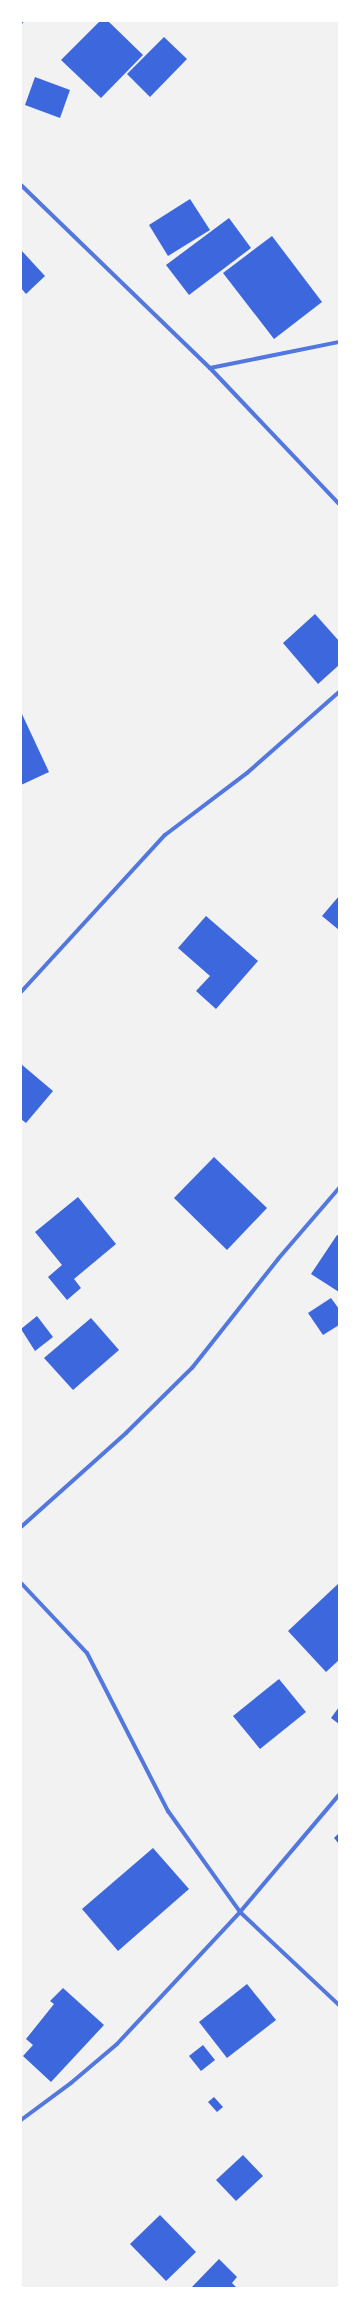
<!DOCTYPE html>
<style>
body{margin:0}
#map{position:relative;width:360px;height:2309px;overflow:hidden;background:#f2f2f2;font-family:"Public Sans",sans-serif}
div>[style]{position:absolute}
.building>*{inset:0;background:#3d67dc}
.minor>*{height:4px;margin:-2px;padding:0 2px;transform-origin:2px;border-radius:2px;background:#5277de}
span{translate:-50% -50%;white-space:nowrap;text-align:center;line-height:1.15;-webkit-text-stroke:4px #fff;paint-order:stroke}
.frame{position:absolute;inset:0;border:22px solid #fff;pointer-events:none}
</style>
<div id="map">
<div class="building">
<i style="clip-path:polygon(100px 21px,108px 21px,143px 55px,101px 98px,61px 60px)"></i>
<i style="clip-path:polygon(164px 37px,187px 59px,150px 97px,127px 74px)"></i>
<i style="clip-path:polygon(35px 77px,70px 90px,60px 118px,25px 105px)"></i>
<i style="clip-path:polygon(190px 199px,210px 230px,168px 256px,149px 225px)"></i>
<i style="clip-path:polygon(229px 218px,251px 248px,189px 295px,166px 265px)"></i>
<i style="clip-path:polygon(272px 236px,322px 302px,274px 339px,223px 273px)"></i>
<i style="clip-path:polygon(21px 250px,45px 276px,26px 294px,21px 288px)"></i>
<i style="clip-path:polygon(315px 614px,339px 641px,339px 665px,318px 684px,283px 643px)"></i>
<i style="clip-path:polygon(21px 712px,49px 772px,21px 785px)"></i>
<i style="clip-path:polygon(339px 896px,339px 930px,322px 916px)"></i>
<i style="clip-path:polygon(206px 916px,258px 961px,216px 1009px,196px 991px,210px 976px,178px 948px)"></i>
<i style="clip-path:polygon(21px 1064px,53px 1091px,26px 1123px,21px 1119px)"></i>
<i style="clip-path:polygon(214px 1157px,267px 1208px,227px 1250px,174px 1198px)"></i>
<i style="clip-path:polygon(78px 1197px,116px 1244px,74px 1279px,81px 1288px,67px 1300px,48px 1277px,62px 1265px,35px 1232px)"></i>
<i style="clip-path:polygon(337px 1235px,339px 1236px,339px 1292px,311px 1274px)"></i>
<i style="clip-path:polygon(331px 1298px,339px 1309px,339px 1325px,323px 1335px,308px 1313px)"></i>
<i style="clip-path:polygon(37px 1316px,53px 1337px,35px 1351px,21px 1329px)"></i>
<i style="clip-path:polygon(91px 1318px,119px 1350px,73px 1390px,44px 1358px)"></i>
<i style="clip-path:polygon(339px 1583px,339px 1660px,326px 1672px,288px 1631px)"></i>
<i style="clip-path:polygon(279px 1679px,306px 1712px,260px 1749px,233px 1716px)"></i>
<i style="clip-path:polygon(339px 1707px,339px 1724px,331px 1718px)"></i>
<i style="clip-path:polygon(339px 1833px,339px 1844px,334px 1838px)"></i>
<i style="clip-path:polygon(153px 1848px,189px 1889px,118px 1951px,82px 1909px)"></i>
<i style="clip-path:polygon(247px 1984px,276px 2020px,227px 2058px,199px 2022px)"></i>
<i style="clip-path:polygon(63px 1988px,104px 2025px,51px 2082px,23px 2056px,33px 2045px,26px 2039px,54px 2004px,50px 2001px)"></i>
<i style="clip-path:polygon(203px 2045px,215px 2060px,201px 2071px,189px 2056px)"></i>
<i style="clip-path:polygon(214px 2097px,223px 2107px,217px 2112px,208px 2102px)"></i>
<i style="clip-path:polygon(243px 2155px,263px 2176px,236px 2201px,216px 2180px)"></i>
<i style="clip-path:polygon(160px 2215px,196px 2252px,166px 2281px,130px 2244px)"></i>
<i style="clip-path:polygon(219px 2259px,237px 2277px,232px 2283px,237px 2288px,191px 2288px)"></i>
</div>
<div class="minor">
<i style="left:21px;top:22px;width:1px;rotate:-45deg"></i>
<i style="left:21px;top:185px;width:263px;rotate:44.1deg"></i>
<i style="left:210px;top:368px;width:187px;rotate:46.5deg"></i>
<i style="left:210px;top:368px;width:132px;rotate:-11.4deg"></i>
<i style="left:21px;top:992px;width:213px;rotate:-47.5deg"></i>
<i style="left:165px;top:835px;width:103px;rotate:-37.1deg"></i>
<i style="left:247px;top:773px;width:123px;rotate:-41.4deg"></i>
<i style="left:21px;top:1527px;width:141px;rotate:-41.8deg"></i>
<i style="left:126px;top:1433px;width:93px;rotate:-44.6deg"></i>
<i style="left:192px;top:1368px;width:139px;rotate:-51.7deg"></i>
<i style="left:278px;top:1259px;width:94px;rotate:-49.3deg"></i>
<i style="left:21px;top:1583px;width:96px;rotate:46.7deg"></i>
<i style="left:87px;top:1653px;width:178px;rotate:62.9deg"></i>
<i style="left:168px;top:1811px;width:124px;rotate:54.5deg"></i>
<i style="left:240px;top:1912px;width:136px;rotate:43.2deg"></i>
<i style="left:21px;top:2120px;width:62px;rotate:-36.5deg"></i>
<i style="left:71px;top:2083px;width:60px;rotate:-40.3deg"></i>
<i style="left:117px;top:2044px;width:180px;rotate:-47deg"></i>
<i style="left:240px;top:1912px;width:153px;rotate:-49.8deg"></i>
</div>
<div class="frame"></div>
</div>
